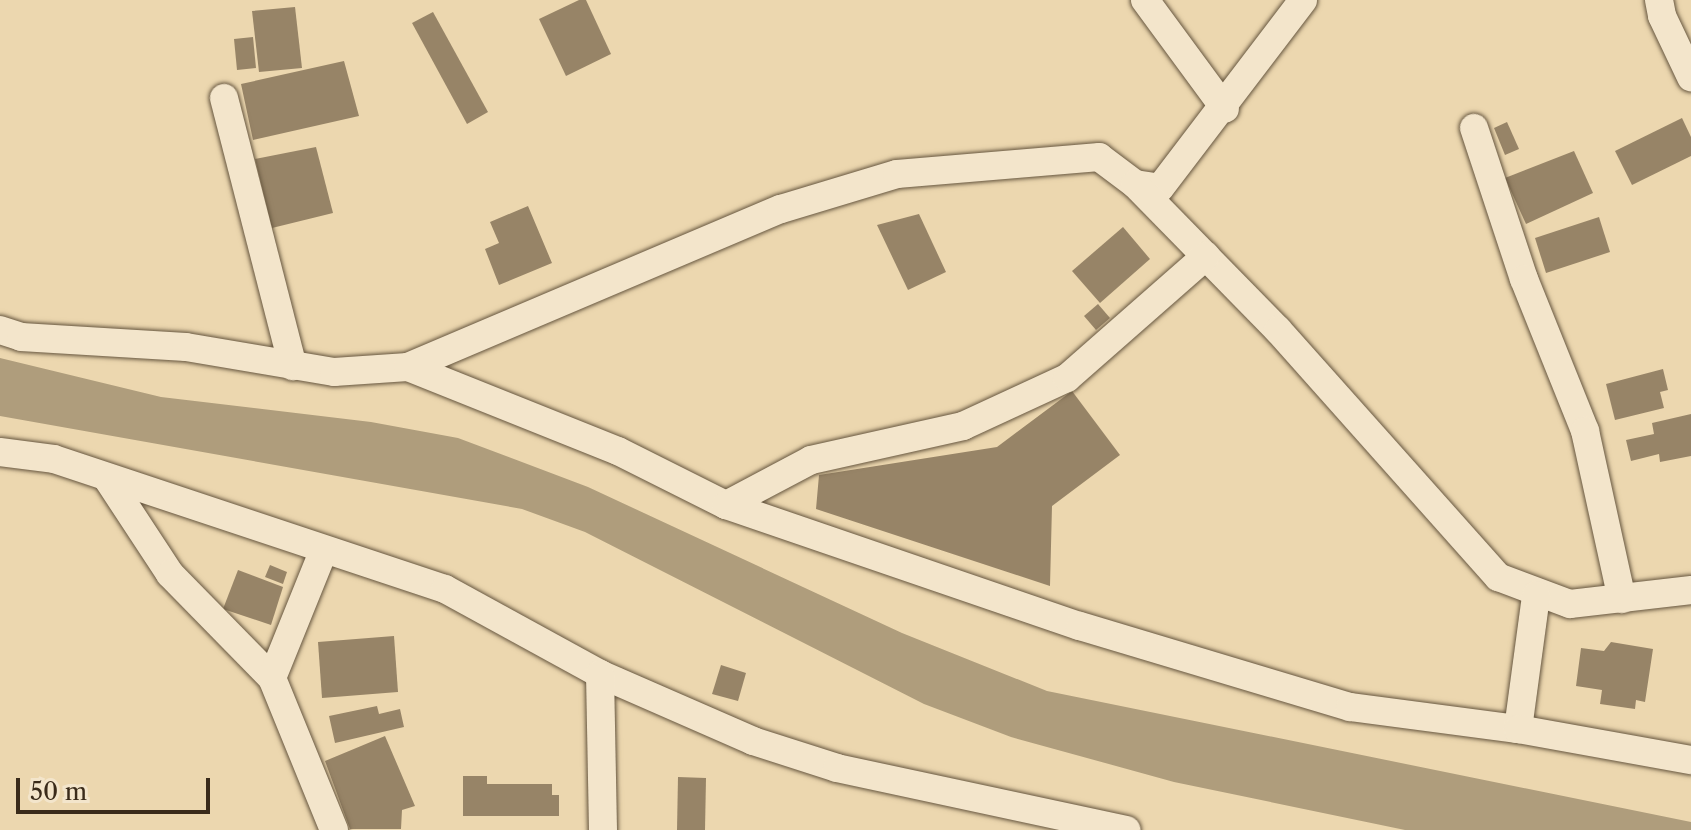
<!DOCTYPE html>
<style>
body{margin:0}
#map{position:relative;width:1691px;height:830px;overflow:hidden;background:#ecd7af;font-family:"Libre Caslon Text",serif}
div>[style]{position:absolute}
.water>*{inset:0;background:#af9d7c}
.building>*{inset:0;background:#978467}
.roads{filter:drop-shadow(0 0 2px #66563f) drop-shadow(0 0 2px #66563f)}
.street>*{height:28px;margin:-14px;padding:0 14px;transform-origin:14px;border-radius:14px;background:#f3e5cb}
span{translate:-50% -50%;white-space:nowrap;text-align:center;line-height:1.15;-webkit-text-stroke:7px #f3e5cb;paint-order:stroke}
.scale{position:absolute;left:16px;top:778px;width:194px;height:36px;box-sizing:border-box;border:4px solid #3a2b1a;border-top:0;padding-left:10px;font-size:24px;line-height:28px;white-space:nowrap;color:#3a2b1a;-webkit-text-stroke:6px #f3e5cb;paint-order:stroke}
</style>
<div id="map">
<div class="water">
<i style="clip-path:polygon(0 358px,161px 397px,371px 422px,458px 438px,588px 487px,902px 633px,1047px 691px,1691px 822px,1691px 830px,1405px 830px,1174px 782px,1011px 737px,924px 704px,585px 532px,522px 509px,0 416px)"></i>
</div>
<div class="building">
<i style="clip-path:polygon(579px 0,586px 0,611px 54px,566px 76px,539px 19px)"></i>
<i style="clip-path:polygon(295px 7px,302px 68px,259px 72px,252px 11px)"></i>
<i style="clip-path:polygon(433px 12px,488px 112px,467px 124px,412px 23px)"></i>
<i style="clip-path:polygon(253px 37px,256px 68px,237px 70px,234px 39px)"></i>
<i style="clip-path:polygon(344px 61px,359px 116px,253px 140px,241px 84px)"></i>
<i style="clip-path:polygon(1682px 118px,1691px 137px,1691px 156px,1632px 185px,1615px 151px)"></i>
<i style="clip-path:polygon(1507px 122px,1519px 149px,1505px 155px,1494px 128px)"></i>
<i style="clip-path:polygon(316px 147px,333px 213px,272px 228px,255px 159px)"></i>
<i style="clip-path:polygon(1574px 151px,1593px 193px,1526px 224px,1505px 178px)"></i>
<i style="clip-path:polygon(528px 206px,552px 263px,499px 285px,485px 249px,499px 243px,490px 222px)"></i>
<i style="clip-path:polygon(919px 214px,946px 272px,908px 290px,877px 225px)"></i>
<i style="clip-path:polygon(1599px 217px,1610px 252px,1546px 273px,1535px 238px)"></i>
<i style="clip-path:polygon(1123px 227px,1150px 259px,1100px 303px,1072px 271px)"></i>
<i style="clip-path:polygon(1098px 304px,1110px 318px,1096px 330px,1084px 316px)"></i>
<i style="clip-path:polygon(1663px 369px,1668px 390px,1660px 392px,1664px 408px,1615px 420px,1606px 384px)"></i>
<i style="clip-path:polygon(1072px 391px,1120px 455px,1052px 506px,1050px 586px,816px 509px,819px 475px,997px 447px)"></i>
<i style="clip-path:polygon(1691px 414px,1691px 456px,1660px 462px,1659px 454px,1631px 461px,1626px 440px,1654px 434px,1652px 423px)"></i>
<i style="clip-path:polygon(270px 565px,287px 572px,283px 584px,265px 577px)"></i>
<i style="clip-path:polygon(238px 570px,283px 587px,271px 625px,223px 609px)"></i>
<i style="clip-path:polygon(394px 636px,398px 692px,322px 698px,318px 642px)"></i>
<i style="clip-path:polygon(1611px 642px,1653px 649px,1645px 702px,1636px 700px,1635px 709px,1600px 704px,1602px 690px,1576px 686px,1581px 648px,1604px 651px)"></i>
<i style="clip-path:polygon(721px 665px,746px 673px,738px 701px,712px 694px)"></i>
<i style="clip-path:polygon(377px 706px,379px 714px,400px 709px,404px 727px,335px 743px,329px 716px)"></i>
<i style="clip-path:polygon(385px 736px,415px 806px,402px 810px,401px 829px,350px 829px,325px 761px)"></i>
<i style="clip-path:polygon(463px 776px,487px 776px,487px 784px,552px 784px,552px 795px,559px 795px,559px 816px,463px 816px)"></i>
<i style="clip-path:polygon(678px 777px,706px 778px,705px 830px,677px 830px)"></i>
</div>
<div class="roads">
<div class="street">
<i style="left:1145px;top:0;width:135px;rotate:53.7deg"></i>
<i style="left:1659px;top:0;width:16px;rotate:79deg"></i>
<i style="left:1662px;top:16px;width:68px;rotate:64.6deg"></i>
<i style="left:224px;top:98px;width:277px;rotate:75.6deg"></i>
<i style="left:1474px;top:128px;width:159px;rotate:71.7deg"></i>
<i style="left:1524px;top:279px;width:164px;rotate:68.1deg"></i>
<i style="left:1585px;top:431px;width:172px;rotate:77.6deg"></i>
<i style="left:1135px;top:184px;width:25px;rotate:9deg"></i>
<i style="left:1160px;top:188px;width:236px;rotate:-52.7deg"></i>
<i style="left:0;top:330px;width:22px;rotate:18deg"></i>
<i style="left:21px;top:337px;width:165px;rotate:3.5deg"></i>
<i style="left:186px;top:347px;width:150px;rotate:9.6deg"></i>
<i style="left:334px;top:372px;width:74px;rotate:-3.9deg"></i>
<i style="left:408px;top:367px;width:405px;rotate:-23deg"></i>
<i style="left:781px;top:209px;width:121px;rotate:-16.8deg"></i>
<i style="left:897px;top:174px;width:203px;rotate:-4.8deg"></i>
<i style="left:1099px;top:157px;width:45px;rotate:36.9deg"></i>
<i style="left:1135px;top:184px;width:204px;rotate:45.6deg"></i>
<i style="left:1278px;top:330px;width:331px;rotate:48.3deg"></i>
<i style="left:1498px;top:577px;width:77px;rotate:20.6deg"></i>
<i style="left:1570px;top:604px;width:122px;rotate:-6.6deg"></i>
<i style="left:408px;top:367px;width:226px;rotate:21.8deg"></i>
<i style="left:618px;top:451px;width:121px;rotate:26.6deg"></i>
<i style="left:726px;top:505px;width:374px;rotate:18.9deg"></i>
<i style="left:1080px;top:626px;width:282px;rotate:16.7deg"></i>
<i style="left:1350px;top:707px;width:169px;rotate:7.5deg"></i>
<i style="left:1518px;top:729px;width:135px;rotate:-82.3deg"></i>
<i style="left:0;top:452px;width:54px;rotate:7.4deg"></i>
<i style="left:54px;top:459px;width:412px;rotate:18.4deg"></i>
<i style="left:445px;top:589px;width:177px;rotate:28.7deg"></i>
<i style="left:600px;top:674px;width:167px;rotate:23.6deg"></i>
<i style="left:753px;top:741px;width:88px;rotate:17.8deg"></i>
<i style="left:837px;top:768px;width:296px;rotate:12.1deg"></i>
<i style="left:107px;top:478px;width:115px;rotate:56.7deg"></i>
<i style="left:170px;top:574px;width:146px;rotate:45.6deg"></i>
<i style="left:272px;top:678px;width:164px;rotate:67.8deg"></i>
<i style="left:726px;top:505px;width:96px;rotate:-27.9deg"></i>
<i style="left:811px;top:460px;width:156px;rotate:-12.6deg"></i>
<i style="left:963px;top:426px;width:115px;rotate:-24.8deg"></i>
<i style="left:1067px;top:378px;width:185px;rotate:-41.3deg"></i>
<i style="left:600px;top:674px;width:156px;rotate:88.9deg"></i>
<i style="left:272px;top:678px;width:136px;rotate:-68deg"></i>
<i style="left:1518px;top:729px;width:176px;rotate:10.2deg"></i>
</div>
</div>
<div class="scale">50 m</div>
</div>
